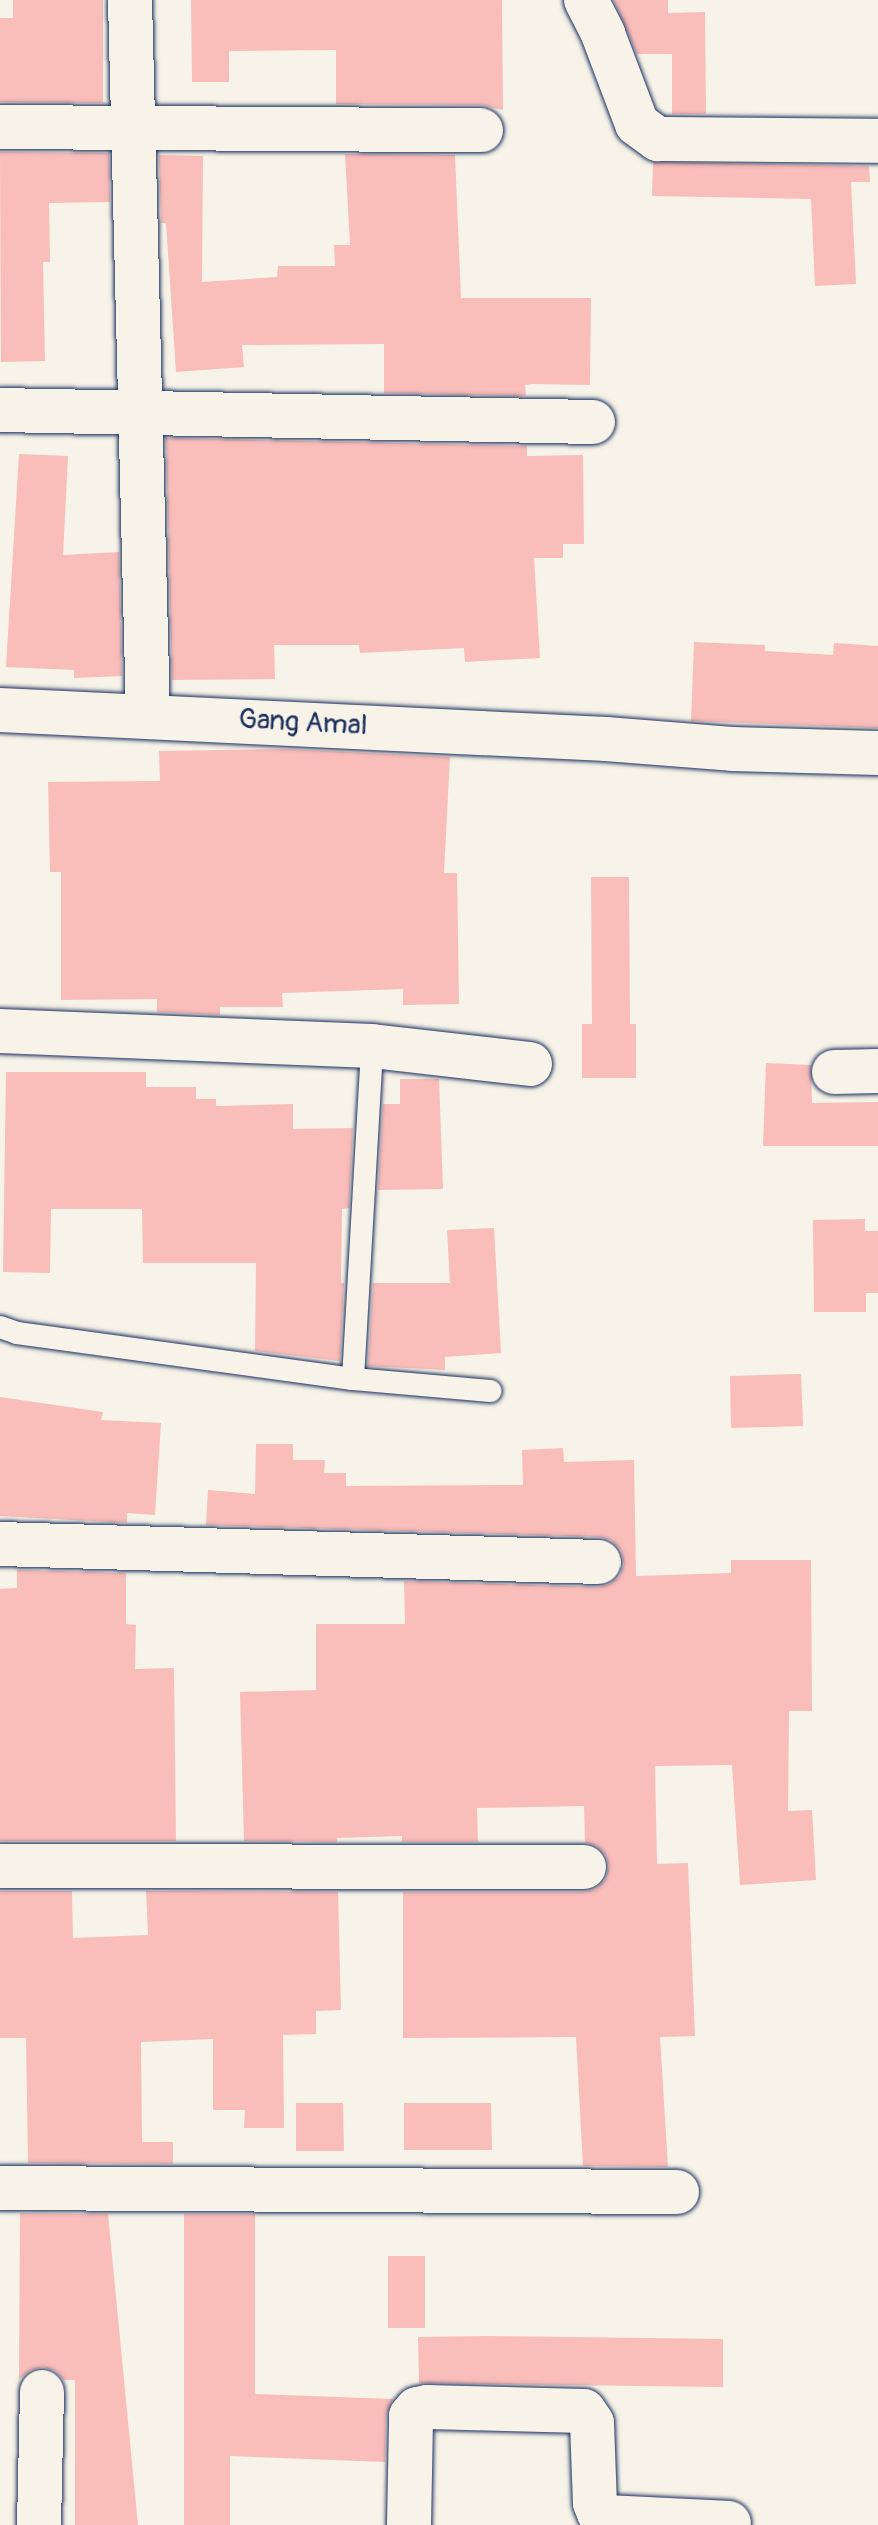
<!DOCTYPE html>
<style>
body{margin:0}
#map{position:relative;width:878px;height:2525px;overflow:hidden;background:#f7f3e8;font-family:Pangolin,sans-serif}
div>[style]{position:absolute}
.building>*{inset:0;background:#f9bdba}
.roads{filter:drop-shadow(0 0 2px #1b2f5e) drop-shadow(0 0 2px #1b2f5e)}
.lane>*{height:22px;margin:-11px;padding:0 11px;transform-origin:11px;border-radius:11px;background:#f7f3e8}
.street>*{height:44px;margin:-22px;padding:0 22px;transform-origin:22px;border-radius:22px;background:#f7f3e8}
span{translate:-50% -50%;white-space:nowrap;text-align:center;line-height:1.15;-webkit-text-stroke:8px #f7f3e8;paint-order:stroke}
.street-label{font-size:28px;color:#1b2f5e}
</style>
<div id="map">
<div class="building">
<i style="clip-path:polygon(13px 0,103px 0,103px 103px,0 102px,0 18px,13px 18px)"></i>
<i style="clip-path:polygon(191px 0,502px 0,503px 110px,481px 105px,336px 104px,336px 50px,229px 51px,229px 82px,192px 82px)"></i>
<i style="clip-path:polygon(614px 0,668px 0,668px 13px,705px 12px,706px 114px,672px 114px,672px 54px,637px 54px)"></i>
<i style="clip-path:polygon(0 152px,109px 153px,110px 202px,49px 203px,50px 262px,43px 262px,45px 361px,1px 362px)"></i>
<i style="clip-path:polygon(345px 154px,455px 155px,461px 298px,591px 298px,590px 385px,532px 384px,525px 385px,526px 396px,384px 393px,384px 344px,242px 345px,244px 367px,176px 372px,166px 223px,161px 223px,159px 155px,203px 156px,202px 282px,277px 277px,278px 266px,335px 266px,334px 245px,350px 245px)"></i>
<i style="clip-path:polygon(653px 162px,869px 166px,870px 182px,851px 182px,856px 284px,815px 286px,811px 199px,652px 196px)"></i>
<i style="clip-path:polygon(166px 438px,527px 446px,527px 456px,583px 455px,584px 544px,563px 544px,563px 558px,534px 558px,540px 658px,465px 662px,464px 648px,360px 653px,359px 645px,274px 645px,275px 679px,172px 680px)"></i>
<i style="clip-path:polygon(19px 454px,68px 456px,63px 555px,119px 552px,122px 676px,74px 678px,74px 670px,6px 667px)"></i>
<i style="clip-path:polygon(694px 642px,765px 645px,765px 651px,833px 655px,834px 643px,878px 646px,878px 728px,691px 721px)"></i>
<i style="clip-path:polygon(286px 749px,450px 757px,444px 873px,457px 873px,459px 1004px,403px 1005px,403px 989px,282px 993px,283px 1007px,220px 1007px,220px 1015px,157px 1012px,157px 999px,61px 1000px,61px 872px,50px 872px,48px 782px,160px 781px,159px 751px)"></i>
<i style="clip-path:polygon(591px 877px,629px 877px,630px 1024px,636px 1024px,636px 1078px,582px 1078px,582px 1024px,592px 1024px)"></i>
<i style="clip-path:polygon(766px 1063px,811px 1065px,812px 1103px,878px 1102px,878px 1146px,763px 1146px)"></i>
<i style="clip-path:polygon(6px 1072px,146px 1072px,146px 1087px,196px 1087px,196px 1099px,216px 1099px,216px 1106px,293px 1104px,293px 1129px,353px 1128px,349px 1208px,342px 1209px,341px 1283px,344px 1283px,340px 1361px,255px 1351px,256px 1263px,143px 1263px,142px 1209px,51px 1209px,50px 1273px,3px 1272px)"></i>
<i style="clip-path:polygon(400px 1079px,439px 1079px,443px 1189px,378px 1190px,383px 1104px,400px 1104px)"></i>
<i style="clip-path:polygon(865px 1219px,865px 1231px,878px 1231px,878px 1293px,866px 1293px,866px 1312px,814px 1312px,813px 1220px)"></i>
<i style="clip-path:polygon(494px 1228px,501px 1353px,445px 1357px,445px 1370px,368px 1366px,373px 1283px,450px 1283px,447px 1230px)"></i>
<i style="clip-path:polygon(801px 1374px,803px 1426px,731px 1428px,730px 1376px)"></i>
<i style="clip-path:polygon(0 1397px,103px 1412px,101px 1420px,161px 1423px,155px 1515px,127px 1513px,127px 1523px,0 1516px)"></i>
<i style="clip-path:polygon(256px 1444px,293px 1444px,293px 1460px,325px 1460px,324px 1473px,346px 1473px,346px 1486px,523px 1485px,522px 1450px,563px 1448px,564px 1462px,634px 1460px,636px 1576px,731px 1573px,731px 1560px,811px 1560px,812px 1711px,789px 1711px,788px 1811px,812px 1810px,816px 1880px,740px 1885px,732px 1765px,655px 1766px,657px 1864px,688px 1863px,695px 2036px,660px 2037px,668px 2167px,583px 2166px,576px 2037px,403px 2038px,403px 1892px,584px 1892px,596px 1889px,606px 1879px,609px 1866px,606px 1855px,597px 1846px,585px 1842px,584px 1806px,477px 1808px,478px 1842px,402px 1842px,402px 1836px,337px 1838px,337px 1842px,244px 1841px,240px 1692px,316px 1690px,316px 1624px,405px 1624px,404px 1581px,598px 1587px,610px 1584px,620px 1576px,624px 1564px,621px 1550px,611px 1540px,600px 1537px,206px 1525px,208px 1490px,255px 1494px)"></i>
<i style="clip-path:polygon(17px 1570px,126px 1573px,126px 1624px,136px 1625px,135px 1669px,174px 1668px,176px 1841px,0 1841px,0 1589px,17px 1588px)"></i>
<i style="clip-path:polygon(0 1891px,72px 1891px,73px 1938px,148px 1935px,146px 1891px,338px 1892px,341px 2010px,316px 2011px,316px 2034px,283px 2035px,284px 2128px,244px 2128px,245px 2110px,213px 2110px,213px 2039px,141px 2042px,142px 2142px,173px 2142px,173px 2164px,28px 2163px,26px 2038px,0 2038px)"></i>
<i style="clip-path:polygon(296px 2103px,343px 2103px,344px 2151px,296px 2151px)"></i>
<i style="clip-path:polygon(404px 2103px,491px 2103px,492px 2150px,404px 2150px)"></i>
<i style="clip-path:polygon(20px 2213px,108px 2214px,138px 2525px,75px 2525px,75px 2380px,64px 2380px,56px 2371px,43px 2367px,31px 2370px,19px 2379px)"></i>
<i style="clip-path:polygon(184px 2214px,255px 2214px,255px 2394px,393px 2399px,386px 2416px,385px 2462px,230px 2456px,230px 2525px,184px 2525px)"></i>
<i style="clip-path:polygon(388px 2256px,425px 2256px,425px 2328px,388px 2328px)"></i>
<i style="clip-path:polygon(485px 2336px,723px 2339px,723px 2387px,419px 2383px,418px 2337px)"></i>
</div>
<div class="roads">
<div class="lane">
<i style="left:0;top:1327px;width:18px;rotate:19deg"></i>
<i style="left:17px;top:1333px;width:339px;rotate:7.8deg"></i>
<i style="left:353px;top:1379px;width:138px;rotate:5deg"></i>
<i style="left:353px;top:1379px;width:334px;rotate:-86.7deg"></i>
</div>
<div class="street">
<i style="left:130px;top:0;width:714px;rotate:88.56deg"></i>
<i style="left:586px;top:0;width:38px;rotate:63deg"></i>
<i style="left:603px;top:34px;width:96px;rotate:69.3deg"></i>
<i style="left:637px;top:124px;width:26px;rotate:36deg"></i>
<i style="left:658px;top:139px;width:220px;rotate:0.5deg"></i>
<i style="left:0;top:127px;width:481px;rotate:0.4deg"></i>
<i style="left:0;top:410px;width:593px;rotate:1.16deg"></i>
<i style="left:0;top:710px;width:607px;rotate:2.74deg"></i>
<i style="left:606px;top:739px;width:126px;rotate:4.5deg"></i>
<i style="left:732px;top:749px;width:146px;rotate:1.6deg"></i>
<i style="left:0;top:1031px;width:372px;rotate:2.3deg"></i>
<i style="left:372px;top:1046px;width:159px;rotate:6.5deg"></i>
<i style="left:834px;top:1072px;width:44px;rotate:-1.3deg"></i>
<i style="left:0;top:1544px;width:599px;rotate:1.72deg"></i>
<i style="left:0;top:1866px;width:584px;rotate:0.1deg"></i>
<i style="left:0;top:2188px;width:677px;rotate:0.34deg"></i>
<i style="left:39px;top:2525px;width:133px;rotate:-88.7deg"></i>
<i style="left:409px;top:2525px;width:109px;rotate:-88.9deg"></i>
<i style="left:411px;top:2416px;width:9px;rotate:-49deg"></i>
<i style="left:417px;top:2409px;width:10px;rotate:-11deg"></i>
<i style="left:427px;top:2407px;width:157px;rotate:1.5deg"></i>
<i style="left:584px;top:2411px;width:14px;rotate:56deg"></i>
<i style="left:592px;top:2423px;width:80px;rotate:87.9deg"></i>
<i style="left:595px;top:2503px;width:11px;rotate:68deg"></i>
<i style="left:599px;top:2513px;width:9px;rotate:27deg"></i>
<i style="left:607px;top:2517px;width:122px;rotate:2.8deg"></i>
</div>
</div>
<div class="street-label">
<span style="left:303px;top:723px;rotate:3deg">Gang Amal</span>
</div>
</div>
